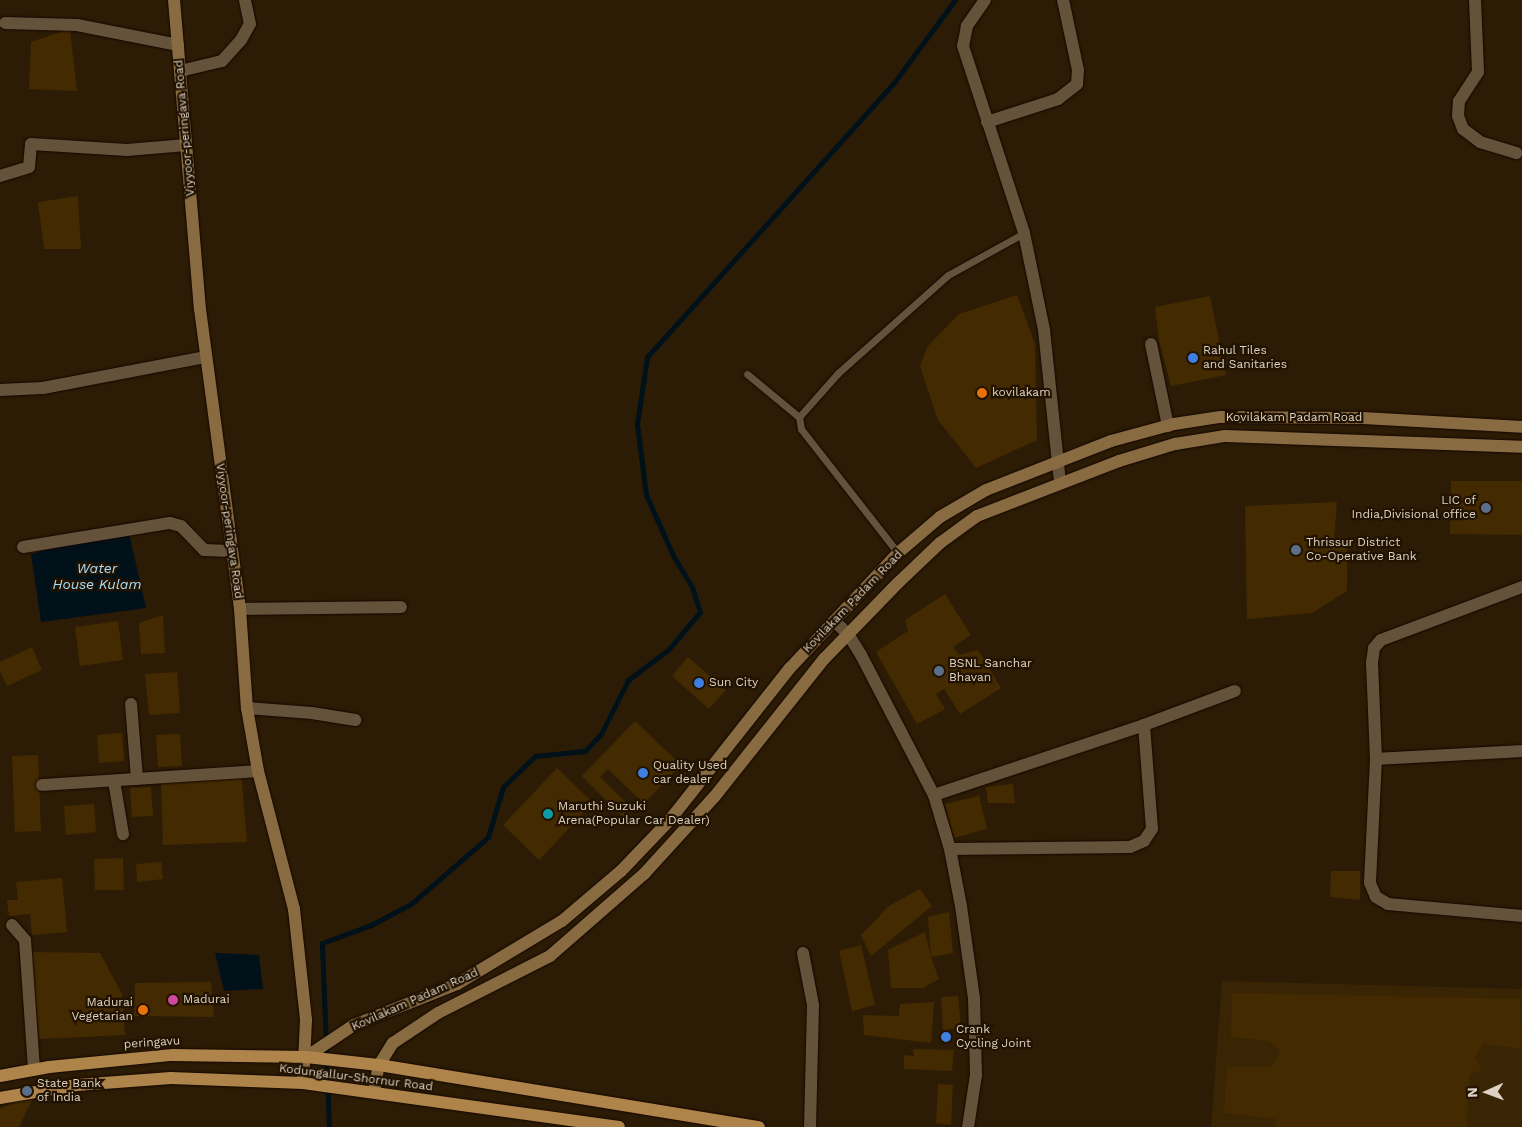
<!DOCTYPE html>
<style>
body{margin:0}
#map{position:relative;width:1522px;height:1127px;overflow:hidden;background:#2c1c05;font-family:"Work Sans",sans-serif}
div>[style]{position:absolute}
.built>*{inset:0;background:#392404}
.water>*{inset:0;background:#00111a}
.stream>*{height:5px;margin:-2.5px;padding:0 2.5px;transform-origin:2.5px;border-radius:2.5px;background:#00111a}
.building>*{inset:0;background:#442a00}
.roads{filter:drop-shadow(0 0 1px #140600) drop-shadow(0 0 1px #140600)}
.lane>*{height:7px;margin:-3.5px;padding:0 3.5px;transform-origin:3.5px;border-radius:3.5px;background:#65523a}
.street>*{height:12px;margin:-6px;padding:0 6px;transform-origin:6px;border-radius:6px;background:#65523a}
.secondary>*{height:12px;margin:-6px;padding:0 6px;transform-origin:6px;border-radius:6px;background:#896b42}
.primary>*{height:12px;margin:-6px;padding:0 6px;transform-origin:6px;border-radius:6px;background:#ae844a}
.dots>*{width:14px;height:14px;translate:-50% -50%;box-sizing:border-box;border:2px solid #221300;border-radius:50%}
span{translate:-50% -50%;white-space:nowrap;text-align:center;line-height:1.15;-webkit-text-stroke:4.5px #221300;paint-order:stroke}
.street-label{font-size:12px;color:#ddd2c4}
.poi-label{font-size:12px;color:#ddd2c4}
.left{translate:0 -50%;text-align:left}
.right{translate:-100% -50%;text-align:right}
.water-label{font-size:14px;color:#a8dffb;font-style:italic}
.north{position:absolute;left:1462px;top:1067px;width:50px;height:50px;-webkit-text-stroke:4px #221300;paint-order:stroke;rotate:268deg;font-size:14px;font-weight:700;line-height:20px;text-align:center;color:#ddd2c4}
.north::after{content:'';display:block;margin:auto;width:18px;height:22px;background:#ddd2c4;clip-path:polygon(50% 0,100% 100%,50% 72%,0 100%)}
</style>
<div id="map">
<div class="built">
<i style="clip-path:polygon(1222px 981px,1522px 989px,1522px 1127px,1211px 1127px)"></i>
</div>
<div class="water">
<i style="clip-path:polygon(128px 529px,146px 608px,41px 622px,31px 554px)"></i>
<i style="clip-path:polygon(215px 953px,259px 955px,263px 989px,224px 991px)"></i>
</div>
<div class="stream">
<i style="left:329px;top:1127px;width:184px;rotate:-92.2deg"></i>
<i style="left:322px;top:943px;width:52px;rotate:-20.2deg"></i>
<i style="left:371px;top:925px;width:45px;rotate:-27.7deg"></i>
<i style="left:411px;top:904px;width:102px;rotate:-41deg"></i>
<i style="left:488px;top:837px;width:52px;rotate:-73.3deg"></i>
<i style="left:503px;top:787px;width:45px;rotate:-44.1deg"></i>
<i style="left:535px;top:756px;width:50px;rotate:-5.7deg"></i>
<i style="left:585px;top:751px;width:23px;rotate:-47deg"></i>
<i style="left:601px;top:734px;width:60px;rotate:-63.4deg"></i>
<i style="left:628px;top:680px;width:51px;rotate:-37.1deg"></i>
<i style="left:669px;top:649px;width:48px;rotate:-50deg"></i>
<i style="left:700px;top:612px;width:26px;rotate:-108deg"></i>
<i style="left:692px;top:587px;width:37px;rotate:-121deg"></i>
<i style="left:673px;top:555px;width:66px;rotate:-114.2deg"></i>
<i style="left:646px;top:495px;width:72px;rotate:-97.2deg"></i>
<i style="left:637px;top:424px;width:68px;rotate:-81.5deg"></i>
<i style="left:647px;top:357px;width:367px;rotate:-48deg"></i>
<i style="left:893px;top:84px;width:104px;rotate:-53.6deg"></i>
</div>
<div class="building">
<i style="clip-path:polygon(70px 29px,77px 91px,29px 89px,31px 42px)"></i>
<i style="clip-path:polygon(78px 196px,81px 249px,44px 249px,38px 202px)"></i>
<i style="clip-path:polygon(1017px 295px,1035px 344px,1037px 440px,976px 468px,938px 420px,920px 366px,928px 346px,959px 314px)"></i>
<i style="clip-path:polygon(1210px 296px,1226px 375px,1171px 386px,1159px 341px,1155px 307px)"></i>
<i style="clip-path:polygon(1451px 481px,1522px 481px,1522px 535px,1450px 534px)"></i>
<i style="clip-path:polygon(1337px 502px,1334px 538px,1347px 537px,1347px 591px,1312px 613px,1247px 619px,1245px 506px)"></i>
<i style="clip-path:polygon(945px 594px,971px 635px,953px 647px,959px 655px,978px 650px,1001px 688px,960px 714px,944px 689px,936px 694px,945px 709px,917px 724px,876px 652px,908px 631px,905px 620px)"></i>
<i style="clip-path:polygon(163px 615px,165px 653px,141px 654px,139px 623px)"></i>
<i style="clip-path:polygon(118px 621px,123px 660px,80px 666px,75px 627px)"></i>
<i style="clip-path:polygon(32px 647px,42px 670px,7px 686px,0 671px,0 662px)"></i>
<i style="clip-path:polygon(688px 657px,726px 690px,709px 709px,672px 676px)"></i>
<i style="clip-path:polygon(177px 672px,180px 713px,149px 715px,145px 674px)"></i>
<i style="clip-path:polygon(635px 721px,681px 765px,644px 804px,608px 769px,600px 777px,633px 809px,624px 818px,582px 776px)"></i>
<i style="clip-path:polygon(122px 733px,124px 761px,99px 763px,97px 735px)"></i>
<i style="clip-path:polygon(180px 734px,182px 766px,158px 767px,156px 735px)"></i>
<i style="clip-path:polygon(38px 755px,41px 831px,15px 832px,12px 756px)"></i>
<i style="clip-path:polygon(557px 768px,593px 803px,539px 860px,503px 825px)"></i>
<i style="clip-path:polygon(241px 772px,247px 842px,163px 845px,161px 782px)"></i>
<i style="clip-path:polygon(1013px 784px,1015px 803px,988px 803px,986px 787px)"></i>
<i style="clip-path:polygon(151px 787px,153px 816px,132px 817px,130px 788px)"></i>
<i style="clip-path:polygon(979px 796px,987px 829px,954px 838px,945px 804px)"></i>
<i style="clip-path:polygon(94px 804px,96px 832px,66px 835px,64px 806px)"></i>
<i style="clip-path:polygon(123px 858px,124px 890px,95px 890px,94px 859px)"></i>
<i style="clip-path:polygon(161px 862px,163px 879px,137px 882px,136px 864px)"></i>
<i style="clip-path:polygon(1331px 871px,1360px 871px,1360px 900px,1330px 897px)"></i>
<i style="clip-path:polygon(62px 878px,67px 932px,32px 935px,30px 914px,9px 916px,7px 900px,18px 900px,16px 882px)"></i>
<i style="clip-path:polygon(920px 889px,932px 906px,871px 956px,861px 935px,889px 906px)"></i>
<i style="clip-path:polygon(949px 912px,953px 953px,931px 957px,939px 979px,923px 988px,891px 988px,888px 950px,925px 932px,931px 957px,928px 917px)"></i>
<i style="clip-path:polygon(861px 945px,875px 1005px,852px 1011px,839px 951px)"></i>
<i style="clip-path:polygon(31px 952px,100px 953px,122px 994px,125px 1035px,39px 1039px)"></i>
<i style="clip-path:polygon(211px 982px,214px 1017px,134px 1016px,135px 983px)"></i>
<i style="clip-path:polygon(1232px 993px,1520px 999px,1521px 1049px,1483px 1044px,1475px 1057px,1482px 1070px,1469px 1075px,1467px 1127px,1275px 1127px,1276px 1119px,1224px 1113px,1227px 1067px,1272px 1067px,1281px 1051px,1269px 1041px,1231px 1037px)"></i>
<i style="clip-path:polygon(958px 996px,961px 1028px,943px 1030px,941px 997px)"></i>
<i style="clip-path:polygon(934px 1002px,931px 1043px,864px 1035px,863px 1015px,899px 1016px,900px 1004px)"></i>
<i style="clip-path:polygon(913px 1049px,954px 1050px,952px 1071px,904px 1069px,904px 1055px,914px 1056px)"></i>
<i style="clip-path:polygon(938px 1084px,953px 1085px,951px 1125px,936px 1123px)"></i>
<i style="clip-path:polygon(37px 1090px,19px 1127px,0 1127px,0 1109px)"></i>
</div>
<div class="roads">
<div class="lane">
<i style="left:747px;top:374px;width:67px;rotate:39.6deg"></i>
<i style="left:898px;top:553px;width:157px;rotate:-128deg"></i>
<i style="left:801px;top:429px;width:12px;rotate:-99deg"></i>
<i style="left:799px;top:417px;width:59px;rotate:-48.4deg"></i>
<i style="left:838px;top:373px;width:147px;rotate:-41.7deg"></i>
<i style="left:948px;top:275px;width:87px;rotate:-28.9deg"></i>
</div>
<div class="street">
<i style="left:985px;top:0;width:32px;rotate:125deg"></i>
<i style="left:967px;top:26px;width:20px;rotate:101deg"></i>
<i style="left:963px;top:46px;width:197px;rotate:71.9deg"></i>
<i style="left:1024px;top:233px;width:99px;rotate:78.3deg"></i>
<i style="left:1044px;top:330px;width:153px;rotate:84deg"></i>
<i style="left:1475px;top:0;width:72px;rotate:87.6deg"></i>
<i style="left:1478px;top:72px;width:35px;rotate:123deg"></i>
<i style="left:1459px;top:101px;width:15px;rotate:94deg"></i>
<i style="left:1458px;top:116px;width:14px;rotate:69deg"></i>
<i style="left:1463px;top:129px;width:21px;rotate:37deg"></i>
<i style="left:1480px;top:142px;width:38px;rotate:17deg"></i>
<i style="left:5px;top:23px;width:72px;rotate:1.6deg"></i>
<i style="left:77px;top:25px;width:103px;rotate:11.2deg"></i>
<i style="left:180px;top:71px;width:43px;rotate:-13.4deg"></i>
<i style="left:222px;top:61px;width:28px;rotate:-48deg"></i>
<i style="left:241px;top:40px;width:18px;rotate:-61deg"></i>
<i style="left:250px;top:24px;width:25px;rotate:-102deg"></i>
<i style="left:987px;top:122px;width:75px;rotate:-17.9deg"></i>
<i style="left:1058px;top:99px;width:24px;rotate:-38deg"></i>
<i style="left:1077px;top:84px;width:14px;rotate:-86deg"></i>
<i style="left:1078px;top:70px;width:72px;rotate:-102.1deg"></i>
<i style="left:0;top:176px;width:30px;rotate:-17deg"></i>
<i style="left:29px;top:167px;width:23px;rotate:-85deg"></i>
<i style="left:31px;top:144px;width:96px;rotate:3.6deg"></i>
<i style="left:127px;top:150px;width:59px;rotate:-4.8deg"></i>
<i style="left:1151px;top:344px;width:84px;rotate:78.3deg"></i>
<i style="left:0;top:390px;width:43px;rotate:-2.7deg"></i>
<i style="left:43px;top:388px;width:166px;rotate:-10.8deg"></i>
<i style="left:23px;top:547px;width:149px;rotate:-9.3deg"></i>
<i style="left:170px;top:523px;width:11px;rotate:15deg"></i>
<i style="left:181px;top:526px;width:33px;rotate:46deg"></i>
<i style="left:204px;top:550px;width:27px;rotate:2deg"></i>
<i style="left:1522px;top:587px;width:151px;rotate:159.4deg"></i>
<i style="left:1381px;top:640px;width:11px;rotate:131deg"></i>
<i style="left:1374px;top:648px;width:15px;rotate:98deg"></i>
<i style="left:1372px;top:663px;width:96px;rotate:87.6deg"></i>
<i style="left:1376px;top:759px;width:146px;rotate:-3.1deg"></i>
<i style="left:240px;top:609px;width:161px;rotate:-0.7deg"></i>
<i style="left:834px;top:621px;width:19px;rotate:43deg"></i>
<i style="left:848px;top:634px;width:25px;rotate:58deg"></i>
<i style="left:861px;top:655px;width:158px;rotate:62.5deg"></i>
<i style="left:934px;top:795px;width:56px;rotate:73.5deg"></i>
<i style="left:950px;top:849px;width:58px;rotate:79.1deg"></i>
<i style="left:961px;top:906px;width:93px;rotate:82deg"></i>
<i style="left:974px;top:998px;width:77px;rotate:88.5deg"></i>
<i style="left:976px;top:1075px;width:53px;rotate:98.7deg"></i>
<i style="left:131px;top:704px;width:75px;rotate:85.4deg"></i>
<i style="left:247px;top:708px;width:65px;rotate:4.4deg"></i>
<i style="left:312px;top:713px;width:44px;rotate:9.2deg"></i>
<i style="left:1144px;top:725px;width:97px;rotate:-20.5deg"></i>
<i style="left:1376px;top:759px;width:124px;rotate:92.8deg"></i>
<i style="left:1370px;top:883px;width:15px;rotate:67deg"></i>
<i style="left:1376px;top:897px;width:14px;rotate:30deg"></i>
<i style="left:1388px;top:904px;width:135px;rotate:5.1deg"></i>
<i style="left:114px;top:781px;width:54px;rotate:80.4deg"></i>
<i style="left:42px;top:785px;width:216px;rotate:-3.7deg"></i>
<i style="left:934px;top:795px;width:221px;rotate:-18.4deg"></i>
<i style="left:1144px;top:725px;width:104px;rotate:85.6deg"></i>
<i style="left:1152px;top:829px;width:14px;rotate:124deg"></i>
<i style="left:1144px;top:841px;width:15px;rotate:157deg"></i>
<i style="left:1130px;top:847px;width:180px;rotate:179.4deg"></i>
<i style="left:12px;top:925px;width:20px;rotate:49deg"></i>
<i style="left:25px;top:940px;width:130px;rotate:86deg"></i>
<i style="left:803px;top:953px;width:53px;rotate:79.1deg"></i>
<i style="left:813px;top:1005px;width:122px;rotate:91.4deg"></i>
</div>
<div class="secondary">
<i style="left:174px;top:0;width:310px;rotate:85.2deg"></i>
<i style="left:200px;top:309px;width:303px;rotate:82.4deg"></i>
<i style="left:240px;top:609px;width:99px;rotate:86deg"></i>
<i style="left:247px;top:708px;width:64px;rotate:80.1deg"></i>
<i style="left:258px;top:771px;width:143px;rotate:75.4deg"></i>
<i style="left:294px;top:909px;width:112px;rotate:83.8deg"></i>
<i style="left:306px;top:1020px;width:63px;rotate:92.7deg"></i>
<i style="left:306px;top:1057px;width:58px;rotate:-33.7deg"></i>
<i style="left:354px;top:1025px;width:111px;rotate:-21.7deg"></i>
<i style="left:457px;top:984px;width:122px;rotate:-31deg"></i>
<i style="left:562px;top:921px;width:77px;rotate:-40.3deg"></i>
<i style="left:621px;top:871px;width:69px;rotate:-46.2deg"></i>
<i style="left:669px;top:821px;width:195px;rotate:-51.7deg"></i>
<i style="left:790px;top:668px;width:158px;rotate:-46.8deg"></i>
<i style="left:898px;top:553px;width:55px;rotate:-40.6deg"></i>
<i style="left:940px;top:517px;width:53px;rotate:-30.4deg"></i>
<i style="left:986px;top:490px;width:134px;rotate:-21.4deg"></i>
<i style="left:1111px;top:441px;width:65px;rotate:-15.1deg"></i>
<i style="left:1174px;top:424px;width:47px;rotate:-8.7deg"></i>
<i style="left:1220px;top:417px;width:143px;rotate:0.4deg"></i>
<i style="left:1363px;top:418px;width:159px;rotate:3.2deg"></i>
<i style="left:374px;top:1092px;width:27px;rotate:-80deg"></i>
<i style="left:379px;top:1065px;width:26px;rotate:-58deg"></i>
<i style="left:393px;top:1043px;width:54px;rotate:-33.7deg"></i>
<i style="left:438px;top:1013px;width:126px;rotate:-27deg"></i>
<i style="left:550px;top:956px;width:125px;rotate:-41.1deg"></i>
<i style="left:644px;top:874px;width:105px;rotate:-47.7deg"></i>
<i style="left:715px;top:796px;width:175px;rotate:-51.5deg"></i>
<i style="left:824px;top:659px;width:107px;rotate:-45.8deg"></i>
<i style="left:899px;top:582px;width:57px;rotate:-43.6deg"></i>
<i style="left:940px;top:543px;width:46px;rotate:-36.1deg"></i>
<i style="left:977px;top:516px;width:152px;rotate:-21.2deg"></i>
<i style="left:1119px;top:461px;width:59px;rotate:-16.9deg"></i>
<i style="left:1175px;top:444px;width:51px;rotate:-9.1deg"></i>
<i style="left:1225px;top:436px;width:297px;rotate:2.1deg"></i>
</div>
<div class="primary">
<i style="left:0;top:1076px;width:50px;rotate:-10.4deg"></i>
<i style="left:49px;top:1067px;width:124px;rotate:-5.6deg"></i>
<i style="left:172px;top:1055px;width:134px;rotate:0.9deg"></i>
<i style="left:306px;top:1057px;width:73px;rotate:6.3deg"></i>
<i style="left:379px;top:1065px;width:385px;rotate:9.3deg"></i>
<i style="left:0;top:1098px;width:78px;rotate:-9.6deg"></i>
<i style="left:77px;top:1085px;width:94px;rotate:-4.3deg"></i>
<i style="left:171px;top:1078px;width:132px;rotate:2.2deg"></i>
<i style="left:303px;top:1083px;width:319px;rotate:7.9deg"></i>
</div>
</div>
<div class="dots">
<i style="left:1193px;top:358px;background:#3f7fe0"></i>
<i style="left:982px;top:393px;background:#e8710a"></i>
<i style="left:1486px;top:508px;background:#5c6f8a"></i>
<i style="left:1296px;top:550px;background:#5c6f8a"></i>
<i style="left:939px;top:671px;background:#5c6f8a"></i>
<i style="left:699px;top:683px;background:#3f7fe0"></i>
<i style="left:643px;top:773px;background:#3f7fe0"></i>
<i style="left:548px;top:814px;background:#0f9aa8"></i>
<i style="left:173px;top:1000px;background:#d1479c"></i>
<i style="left:143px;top:1010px;background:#e8710a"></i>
<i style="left:946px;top:1037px;background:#3f7fe0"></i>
<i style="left:27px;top:1091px;background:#5c6f8a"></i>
</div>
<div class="street-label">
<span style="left:185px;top:128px;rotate:-95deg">Viyyoor-peringava Road</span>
<span style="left:1294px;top:418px">Kovilakam Padam Road</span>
<span style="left:229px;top:531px;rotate:82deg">Viyyoor-peringava Road</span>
<span style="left:853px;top:602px;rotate:-46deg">Kovilakam Padam Road</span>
<span style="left:415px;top:1000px;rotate:-24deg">Kovilakam Padam Road</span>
<span style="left:152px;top:1043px;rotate:-4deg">peringavu</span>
<span style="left:356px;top:1078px;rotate:7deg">Kodungallur-Shornur Road</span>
</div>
<div class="poi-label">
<span class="left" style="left:1203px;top:358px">Rahul Tiles<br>and Sanitaries</span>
<span class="left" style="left:992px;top:393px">kovilakam</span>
<span class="right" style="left:1476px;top:508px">LIC of<br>India,Divisional office</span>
<span class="left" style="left:1306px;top:550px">Thrissur District<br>Co-Operative Bank</span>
<span class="left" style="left:949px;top:671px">BSNL Sanchar<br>Bhavan</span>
<span class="left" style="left:709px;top:683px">Sun City</span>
<span class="left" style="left:653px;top:773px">Quality Used<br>car dealer</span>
<span class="left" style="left:558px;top:814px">Maruthi Suzuki<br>Arena(Popular Car Dealer)</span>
<span class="left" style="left:183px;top:1000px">Madurai</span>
<span class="right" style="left:133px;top:1010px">Madurai<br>Vegetarian</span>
<span class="left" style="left:956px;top:1037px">Crank<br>Cycling Joint</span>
<span class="left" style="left:37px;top:1091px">State Bank<br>of India</span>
</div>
<div class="water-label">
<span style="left:97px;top:576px">Water<br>House Kulam</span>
</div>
<div class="north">N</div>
</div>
